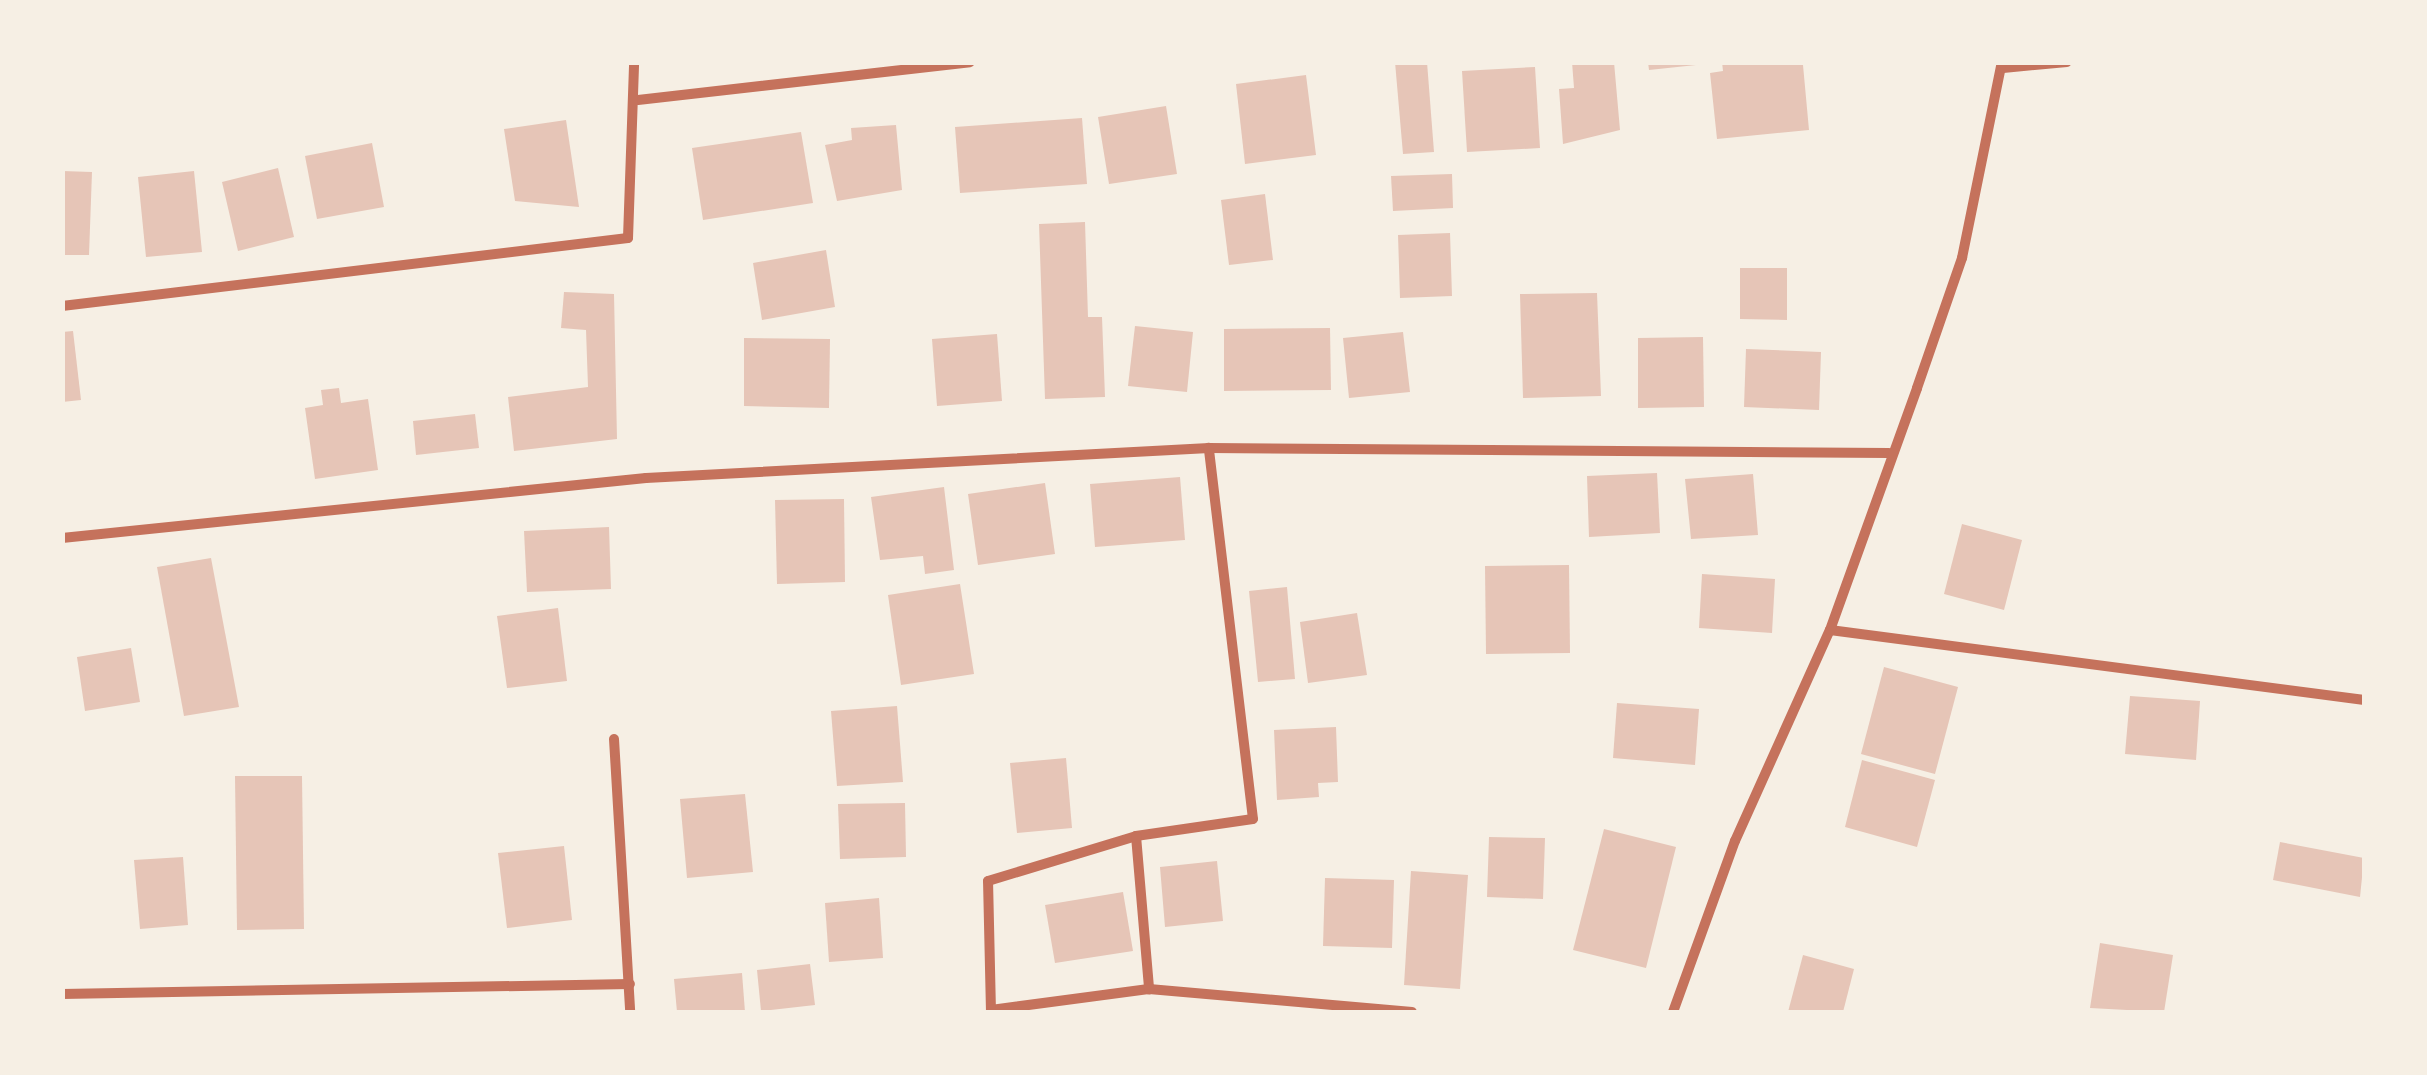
<!DOCTYPE html>
<style>
body{margin:0}
#map{position:relative;width:2427px;height:1075px;overflow:hidden;background:#f6efe4;font-family:"Libre Baskerville",serif}
div>[style]{position:absolute}
.building>*{inset:0;background:#e6c5b7}
.minor>*{height:10px;margin:-5px;padding:0 5px;transform-origin:5px;border-radius:5px;background:#c5725c}
span{translate:-50% -50%;white-space:nowrap;text-align:center;line-height:1.15;-webkit-text-stroke:10px #f6efe4;paint-order:stroke}
.frame{position:absolute;inset:0;border:65px solid #f6efe4;pointer-events:none}
</style>
<div id="map">
<div class="building">
<i style="clip-path:polygon(1395px 62px,1427px 62px,1434px 152px,1403px 154px)"></i>
<i style="clip-path:polygon(1572px 62px,1614px 62px,1620px 130px,1563px 144px,1559px 89px,1574px 88px)"></i>
<i style="clip-path:polygon(1648px 62px,1696px 62px,1696px 65px,1649px 70px)"></i>
<i style="clip-path:polygon(1722px 62px,1803px 65px,1809px 130px,1717px 139px,1710px 73px,1723px 71px)"></i>
<i style="clip-path:polygon(1535px 67px,1540px 148px,1467px 152px,1462px 71px)"></i>
<i style="clip-path:polygon(1306px 75px,1316px 155px,1245px 164px,1236px 84px)"></i>
<i style="clip-path:polygon(1166px 106px,1177px 174px,1109px 184px,1098px 117px)"></i>
<i style="clip-path:polygon(1082px 118px,1087px 184px,960px 193px,955px 127px)"></i>
<i style="clip-path:polygon(566px 120px,579px 207px,515px 201px,504px 129px)"></i>
<i style="clip-path:polygon(896px 125px,902px 190px,837px 201px,825px 145px,852px 140px,851px 128px)"></i>
<i style="clip-path:polygon(801px 132px,813px 203px,703px 220px,692px 148px)"></i>
<i style="clip-path:polygon(372px 143px,384px 207px,317px 219px,305px 156px)"></i>
<i style="clip-path:polygon(278px 168px,294px 237px,238px 251px,222px 182px)"></i>
<i style="clip-path:polygon(62px 171px,92px 172px,89px 255px,62px 255px)"></i>
<i style="clip-path:polygon(194px 171px,202px 252px,146px 257px,138px 177px)"></i>
<i style="clip-path:polygon(1452px 174px,1453px 208px,1393px 211px,1391px 176px)"></i>
<i style="clip-path:polygon(1265px 194px,1273px 260px,1229px 265px,1221px 200px)"></i>
<i style="clip-path:polygon(1085px 222px,1088px 317px,1102px 317px,1105px 397px,1045px 399px,1039px 224px)"></i>
<i style="clip-path:polygon(1450px 233px,1452px 296px,1400px 298px,1398px 235px)"></i>
<i style="clip-path:polygon(826px 250px,835px 307px,762px 320px,753px 263px)"></i>
<i style="clip-path:polygon(1740px 268px,1787px 268px,1787px 320px,1740px 319px)"></i>
<i style="clip-path:polygon(564px 292px,614px 294px,617px 439px,514px 451px,508px 397px,588px 387px,586px 330px,561px 328px)"></i>
<i style="clip-path:polygon(1597px 293px,1601px 396px,1523px 398px,1520px 294px)"></i>
<i style="clip-path:polygon(1135px 326px,1193px 332px,1187px 392px,1128px 386px)"></i>
<i style="clip-path:polygon(1330px 328px,1331px 390px,1224px 391px,1224px 329px)"></i>
<i style="clip-path:polygon(73px 331px,81px 400px,62px 402px,62px 332px)"></i>
<i style="clip-path:polygon(1403px 332px,1410px 392px,1349px 398px,1343px 338px)"></i>
<i style="clip-path:polygon(997px 334px,1002px 401px,937px 406px,932px 339px)"></i>
<i style="clip-path:polygon(1703px 337px,1704px 407px,1638px 408px,1638px 338px)"></i>
<i style="clip-path:polygon(744px 338px,830px 339px,829px 408px,744px 406px)"></i>
<i style="clip-path:polygon(1746px 349px,1821px 352px,1819px 410px,1744px 407px)"></i>
<i style="clip-path:polygon(339px 388px,341px 403px,368px 399px,378px 470px,315px 479px,305px 408px,323px 405px,321px 390px)"></i>
<i style="clip-path:polygon(475px 414px,479px 448px,416px 455px,413px 421px)"></i>
<i style="clip-path:polygon(1657px 473px,1660px 533px,1589px 537px,1587px 476px)"></i>
<i style="clip-path:polygon(1753px 474px,1758px 535px,1691px 539px,1685px 479px)"></i>
<i style="clip-path:polygon(1180px 477px,1185px 540px,1095px 547px,1090px 484px)"></i>
<i style="clip-path:polygon(1045px 483px,1055px 554px,978px 565px,968px 494px)"></i>
<i style="clip-path:polygon(944px 487px,954px 570px,925px 574px,923px 556px,880px 560px,871px 497px)"></i>
<i style="clip-path:polygon(844px 499px,845px 582px,777px 584px,775px 500px)"></i>
<i style="clip-path:polygon(1962px 524px,2022px 540px,2004px 610px,1944px 594px)"></i>
<i style="clip-path:polygon(609px 527px,611px 589px,527px 592px,524px 531px)"></i>
<i style="clip-path:polygon(211px 558px,239px 707px,184px 716px,157px 567px)"></i>
<i style="clip-path:polygon(1569px 565px,1570px 653px,1486px 654px,1485px 566px)"></i>
<i style="clip-path:polygon(1702px 574px,1775px 579px,1772px 633px,1699px 628px)"></i>
<i style="clip-path:polygon(960px 584px,974px 674px,901px 685px,888px 595px)"></i>
<i style="clip-path:polygon(1287px 587px,1295px 679px,1258px 682px,1249px 591px)"></i>
<i style="clip-path:polygon(558px 608px,567px 681px,507px 688px,497px 616px)"></i>
<i style="clip-path:polygon(1357px 613px,1367px 675px,1308px 683px,1300px 622px)"></i>
<i style="clip-path:polygon(131px 648px,140px 702px,85px 711px,77px 657px)"></i>
<i style="clip-path:polygon(1884px 667px,1958px 687px,1935px 774px,1861px 754px)"></i>
<i style="clip-path:polygon(2130px 696px,2200px 701px,2196px 760px,2125px 754px)"></i>
<i style="clip-path:polygon(1617px 703px,1699px 709px,1695px 765px,1613px 758px)"></i>
<i style="clip-path:polygon(897px 706px,903px 782px,837px 786px,831px 711px)"></i>
<i style="clip-path:polygon(1336px 727px,1338px 782px,1318px 783px,1319px 797px,1277px 800px,1274px 730px)"></i>
<i style="clip-path:polygon(1066px 758px,1072px 828px,1017px 833px,1010px 763px)"></i>
<i style="clip-path:polygon(1862px 760px,1935px 780px,1917px 847px,1845px 827px)"></i>
<i style="clip-path:polygon(235px 776px,302px 776px,304px 929px,237px 930px)"></i>
<i style="clip-path:polygon(745px 794px,753px 872px,687px 878px,680px 799px)"></i>
<i style="clip-path:polygon(905px 803px,906px 857px,840px 859px,838px 804px)"></i>
<i style="clip-path:polygon(1604px 829px,1676px 847px,1646px 968px,1573px 950px)"></i>
<i style="clip-path:polygon(1489px 837px,1545px 838px,1543px 899px,1487px 897px)"></i>
<i style="clip-path:polygon(2280px 842px,2364px 858px,2360px 897px,2273px 880px)"></i>
<i style="clip-path:polygon(564px 846px,572px 920px,507px 928px,498px 853px)"></i>
<i style="clip-path:polygon(183px 857px,188px 925px,140px 929px,134px 860px)"></i>
<i style="clip-path:polygon(1217px 861px,1223px 921px,1165px 927px,1160px 867px)"></i>
<i style="clip-path:polygon(1411px 871px,1468px 875px,1460px 989px,1404px 985px)"></i>
<i style="clip-path:polygon(1325px 878px,1394px 880px,1392px 948px,1323px 946px)"></i>
<i style="clip-path:polygon(1123px 892px,1133px 951px,1055px 963px,1045px 905px)"></i>
<i style="clip-path:polygon(879px 898px,883px 958px,829px 962px,825px 903px)"></i>
<i style="clip-path:polygon(2100px 943px,2173px 955px,2164px 1012px,2090px 1008px)"></i>
<i style="clip-path:polygon(1803px 955px,1854px 969px,1843px 1012px,1788px 1012px)"></i>
<i style="clip-path:polygon(810px 964px,815px 1005px,761px 1011px,757px 970px)"></i>
<i style="clip-path:polygon(742px 973px,745px 1012px,677px 1012px,674px 979px)"></i>
</div>
<div class="minor">
<i style="left:2003px;top:68px;width:64px;rotate:-5.4deg"></i>
<i style="left:638px;top:100px;width:334px;rotate:-6.5deg"></i>
<i style="left:62px;top:306px;width:570px;rotate:-6.85deg"></i>
<i style="left:628px;top:238px;width:176px;rotate:-88deg"></i>
<i style="left:62px;top:538px;width:587px;rotate:-5.87deg"></i>
<i style="left:646px;top:478px;width:564px;rotate:-3.05deg"></i>
<i style="left:1209px;top:448px;width:680px;rotate:0.42deg"></i>
<i style="left:1830px;top:630px;width:539px;rotate:7.47deg"></i>
<i style="left:614px;top:739px;width:273px;rotate:86.6deg"></i>
<i style="left:1136px;top:836px;width:118px;rotate:-8.3deg"></i>
<i style="left:1253px;top:819px;width:374px;rotate:-96.8deg"></i>
<i style="left:62px;top:994px;width:568px;rotate:-1.01deg"></i>
<i style="left:991px;top:1010px;width:159px;rotate:-7.6deg"></i>
<i style="left:1149px;top:989px;width:264px;rotate:5deg"></i>
<i style="left:991px;top:1012px;width:131px;rotate:-91.3deg"></i>
<i style="left:988px;top:881px;width:155px;rotate:-16.9deg"></i>
<i style="left:1136px;top:836px;width:154px;rotate:85.1deg"></i>
<i style="left:1673px;top:1012px;width:182px;rotate:-70.1deg"></i>
<i style="left:1735px;top:841px;width:231px;rotate:-65.8deg"></i>
<i style="left:1830px;top:630px;width:257px;rotate:-70.2deg"></i>
<i style="left:1917px;top:388px;width:138px;rotate:-70.9deg"></i>
<i style="left:1962px;top:258px;width:200px;rotate:-78.5deg"></i>
</div>
<div class="frame"></div>
</div>
